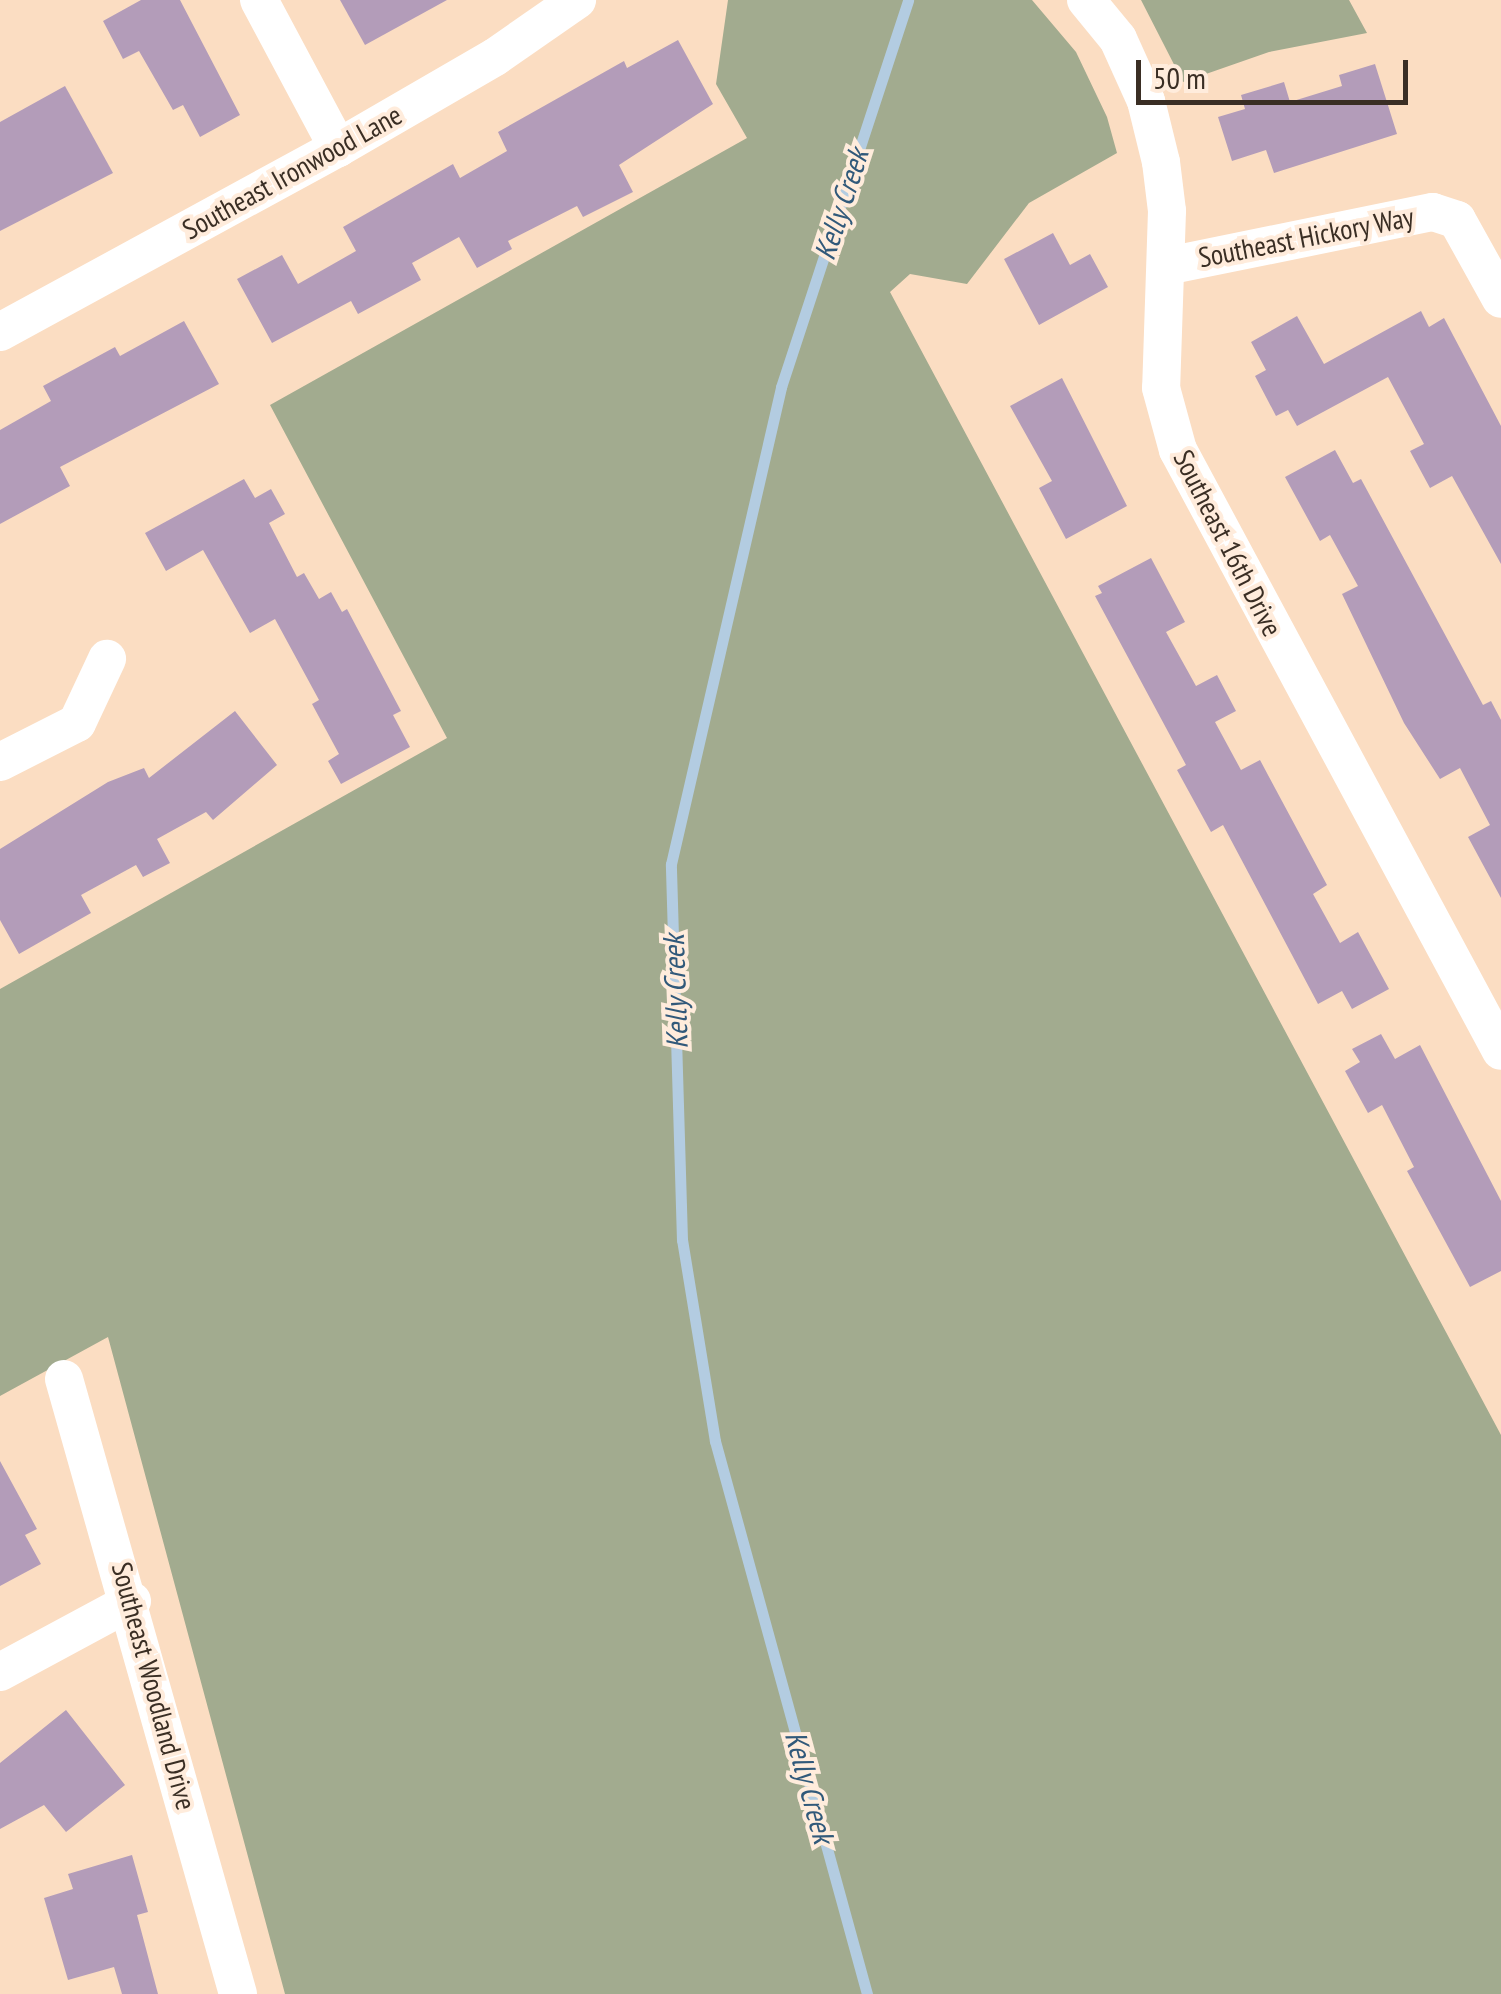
<!DOCTYPE html>
<style>
body{margin:0}
#map{position:relative;width:1501px;height:1994px;overflow:hidden;background:#fbddc2;font-family:"PT Sans Narrow",sans-serif}
div>[style]{position:absolute}
.forest>*{inset:0;background:#a2ab8f}
.stream>*{height:11px;margin:-5.5px;padding:0 5.5px;transform-origin:5.5px;border-radius:5.5px;background:#b3cce1}
.building>*{inset:0;background:#b39cb9}
.minor>*{height:38px;margin:-19px;padding:0 19px;transform-origin:19px;border-radius:19px;background:#fff}
span{translate:-50% -50%;white-space:nowrap;text-align:center;line-height:1.15;-webkit-text-stroke:8px #ffecdc;paint-order:stroke}
.street-label{font-size:28px;color:#3a2e24}
.water-label{font-size:30px;color:#31597a;font-style:italic}
.scale{position:absolute;left:1136px;top:60px;width:272px;height:45px;box-sizing:border-box;border:5px solid #3a2e24;border-top:0;padding-left:12px;font-size:30px;line-height:35px;white-space:nowrap;color:#3a2e24;-webkit-text-stroke:8px #ffecdc;paint-order:stroke}
</style>
<div id="map">
<div class="forest">
<i style="clip-path:polygon(728px 0,1032px 0,1076px 52px,1107px 117px,1117px 153px,1029px 203px,967px 284px,910px 274px,890px 292px,1501px 1435px,1501px 1994px,285px 1994px,108px 1337px,0 1396px,0 989px,447px 738px,270px 405px,747px 138px,716px 84px)"></i>
<i style="clip-path:polygon(1141px 0,1349px 0,1367px 33px,1269px 52px,1183px 82px)"></i>
</div>
<div class="stream">
<i style="left:867px;top:1994px;width:574px;rotate:-105.37deg"></i>
<i style="left:715px;top:1441px;width:204px;rotate:-99.3deg"></i>
<i style="left:682px;top:1240px;width:376px;rotate:-91.7deg"></i>
<i style="left:671px;top:864px;width:490px;rotate:-77deg"></i>
<i style="left:781px;top:387px;width:407px;rotate:-71.8deg"></i>
</div>
<div class="building">
<i style="clip-path:polygon(141px 0,180px 0,240px 115px,200px 137px,183px 105px,173px 110px,139px 51px,123px 59px,103px 21px)"></i>
<i style="clip-path:polygon(340px 0,447px 0,365px 45px)"></i>
<i style="clip-path:polygon(678px 40px,713px 104px,619px 165px,633px 192px,583px 217px,577px 206px,508px 241px,512px 249px,477px 268px,459px 237px,412px 263px,421px 280px,358px 314px,351px 301px,272px 343px,237px 279px,282px 255px,298px 284px,356px 251px,343px 227px,453px 164px,460px 178px,507px 151px,498px 132px,624px 61px,627px 68px)"></i>
<i style="clip-path:polygon(1375px 64px,1397px 134px,1274px 173px,1266px 150px,1232px 161px,1218px 117px,1245px 109px,1241px 95px,1284px 82px,1290px 102px,1342px 86px,1339px 75px)"></i>
<i style="clip-path:polygon(65px 86px,113px 173px,0 231px,0 122px)"></i>
<i style="clip-path:polygon(1053px 233px,1070px 265px,1090px 254px,1108px 287px,1039px 325px,1004px 259px)"></i>
<i style="clip-path:polygon(1421px 311px,1429px 327px,1444px 318px,1501px 426px,1501px 564px,1452px 476px,1430px 488px,1410px 451px,1424px 444px,1388px 377px,1297px 426px,1288px 410px,1276px 416px,1255px 376px,1266px 370px,1251px 342px,1297px 316px,1324px 364px)"></i>
<i style="clip-path:polygon(184px 321px,219px 384px,60px 467px,70px 486px,0 524px,0 430px,51px 401px,43px 386px,115px 347px,120px 356px)"></i>
<i style="clip-path:polygon(1062px 378px,1127px 506px,1066px 539px,1039px 488px,1052px 481px,1010px 406px)"></i>
<i style="clip-path:polygon(1335px 450px,1353px 483px,1361px 479px,1483px 705px,1491px 701px,1501px 720px,1501px 898px,1468px 837px,1490px 825px,1460px 768px,1440px 779px,1404px 723px,1342px 594px,1358px 586px,1330px 535px,1320px 541px,1285px 477px)"></i>
<i style="clip-path:polygon(244px 479px,255px 498px,271px 489px,285px 514px,269px 523px,297px 577px,304px 573px,319px 599px,331px 592px,342px 612px,347px 609px,401px 711px,393px 715px,410px 747px,341px 784px,328px 761px,339px 754px,312px 704px,319px 700px,275px 619px,250px 633px,203px 550px,166px 571px,145px 533px)"></i>
<i style="clip-path:polygon(1151px 558px,1185px 622px,1166px 632px,1196px 686px,1217px 675px,1236px 711px,1215px 722px,1241px 770px,1260px 760px,1327px 885px,1313px 894px,1340px 943px,1358px 932px,1389px 989px,1352px 1009px,1342px 991px,1318px 1004px,1223px 825px,1211px 832px,1177px 770px,1186px 765px,1095px 596px,1102px 593px,1098px 586px)"></i>
<i style="clip-path:polygon(235px 711px,277px 765px,213px 820px,206px 812px,157px 839px,170px 863px,143px 877px,136px 865px,81px 895px,91px 913px,19px 954px,0 920px,0 849px,108px 782px,144px 768px,149px 778px)"></i>
<i style="clip-path:polygon(1381px 1034px,1395px 1059px,1420px 1045px,1501px 1201px,1501px 1271px,1470px 1287px,1407px 1171px,1414px 1167px,1382px 1105px,1368px 1113px,1345px 1071px,1360px 1062px,1352px 1049px)"></i>
<i style="clip-path:polygon(0 1461px,37px 1529px,25px 1535px,41px 1564px,0 1586px)"></i>
<i style="clip-path:polygon(66px 1710px,125px 1785px,66px 1832px,44px 1805px,0 1829px,0 1763px)"></i>
<i style="clip-path:polygon(132px 1855px,148px 1912px,137px 1915px,158px 1994px,122px 1994px,114px 1967px,68px 1980px,44px 1898px,73px 1889px,68px 1874px)"></i>
</div>
<div class="minor">
<i style="left:259px;top:0;width:168px;rotate:61.9deg"></i>
<i style="left:1086px;top:0;width:50px;rotate:50.6deg"></i>
<i style="left:1118px;top:39px;width:68px;rotate:65.7deg"></i>
<i style="left:1146px;top:101px;width:63px;rotate:76.2deg"></i>
<i style="left:1161px;top:162px;width:49px;rotate:83deg"></i>
<i style="left:1167px;top:211px;width:177px;rotate:91.9deg"></i>
<i style="left:1161px;top:388px;width:64px;rotate:74.7deg"></i>
<i style="left:1178px;top:450px;width:682px;rotate:61.74deg"></i>
<i style="left:1167px;top:266px;width:271px;rotate:-11.5deg"></i>
<i style="left:1433px;top:212px;width:25px;rotate:18deg"></i>
<i style="left:1457px;top:220px;width:90px;rotate:60.9deg"></i>
<i style="left:0;top:332px;width:385px;rotate:-28.6deg"></i>
<i style="left:338px;top:148px;width:181px;rotate:-30.1deg"></i>
<i style="left:495px;top:57px;width:100px;rotate:-34.8deg"></i>
<i style="left:0;top:762px;width:86px;rotate:-26.9deg"></i>
<i style="left:77px;top:723px;width:71px;rotate:-64.9deg"></i>
<i style="left:64px;top:1379px;width:639px;rotate:74.2deg"></i>
<i style="left:0;top:1672px;width:150px;rotate:-28.3deg"></i>
</div>
<div class="street-label">
<span style="left:292px;top:172px;rotate:-29deg">Southeast Ironwood Lane</span>
<span style="left:1306px;top:237px;rotate:-11deg">Southeast Hickory Way</span>
<span style="left:1228px;top:543px;rotate:63deg">Southeast 16th Drive</span>
<span style="left:154px;top:1686px;rotate:75deg">Southeast Woodland Drive</span>
</div>
<div class="water-label">
<span style="left:841px;top:204px;rotate:-72deg">Kelly Creek</span>
<span style="left:675px;top:992px;rotate:-92deg">Kelly Creek</span>
<span style="left:810px;top:1787px;rotate:75deg">Kelly Creek</span>
</div>
<div class="scale">50 m</div>
</div>
